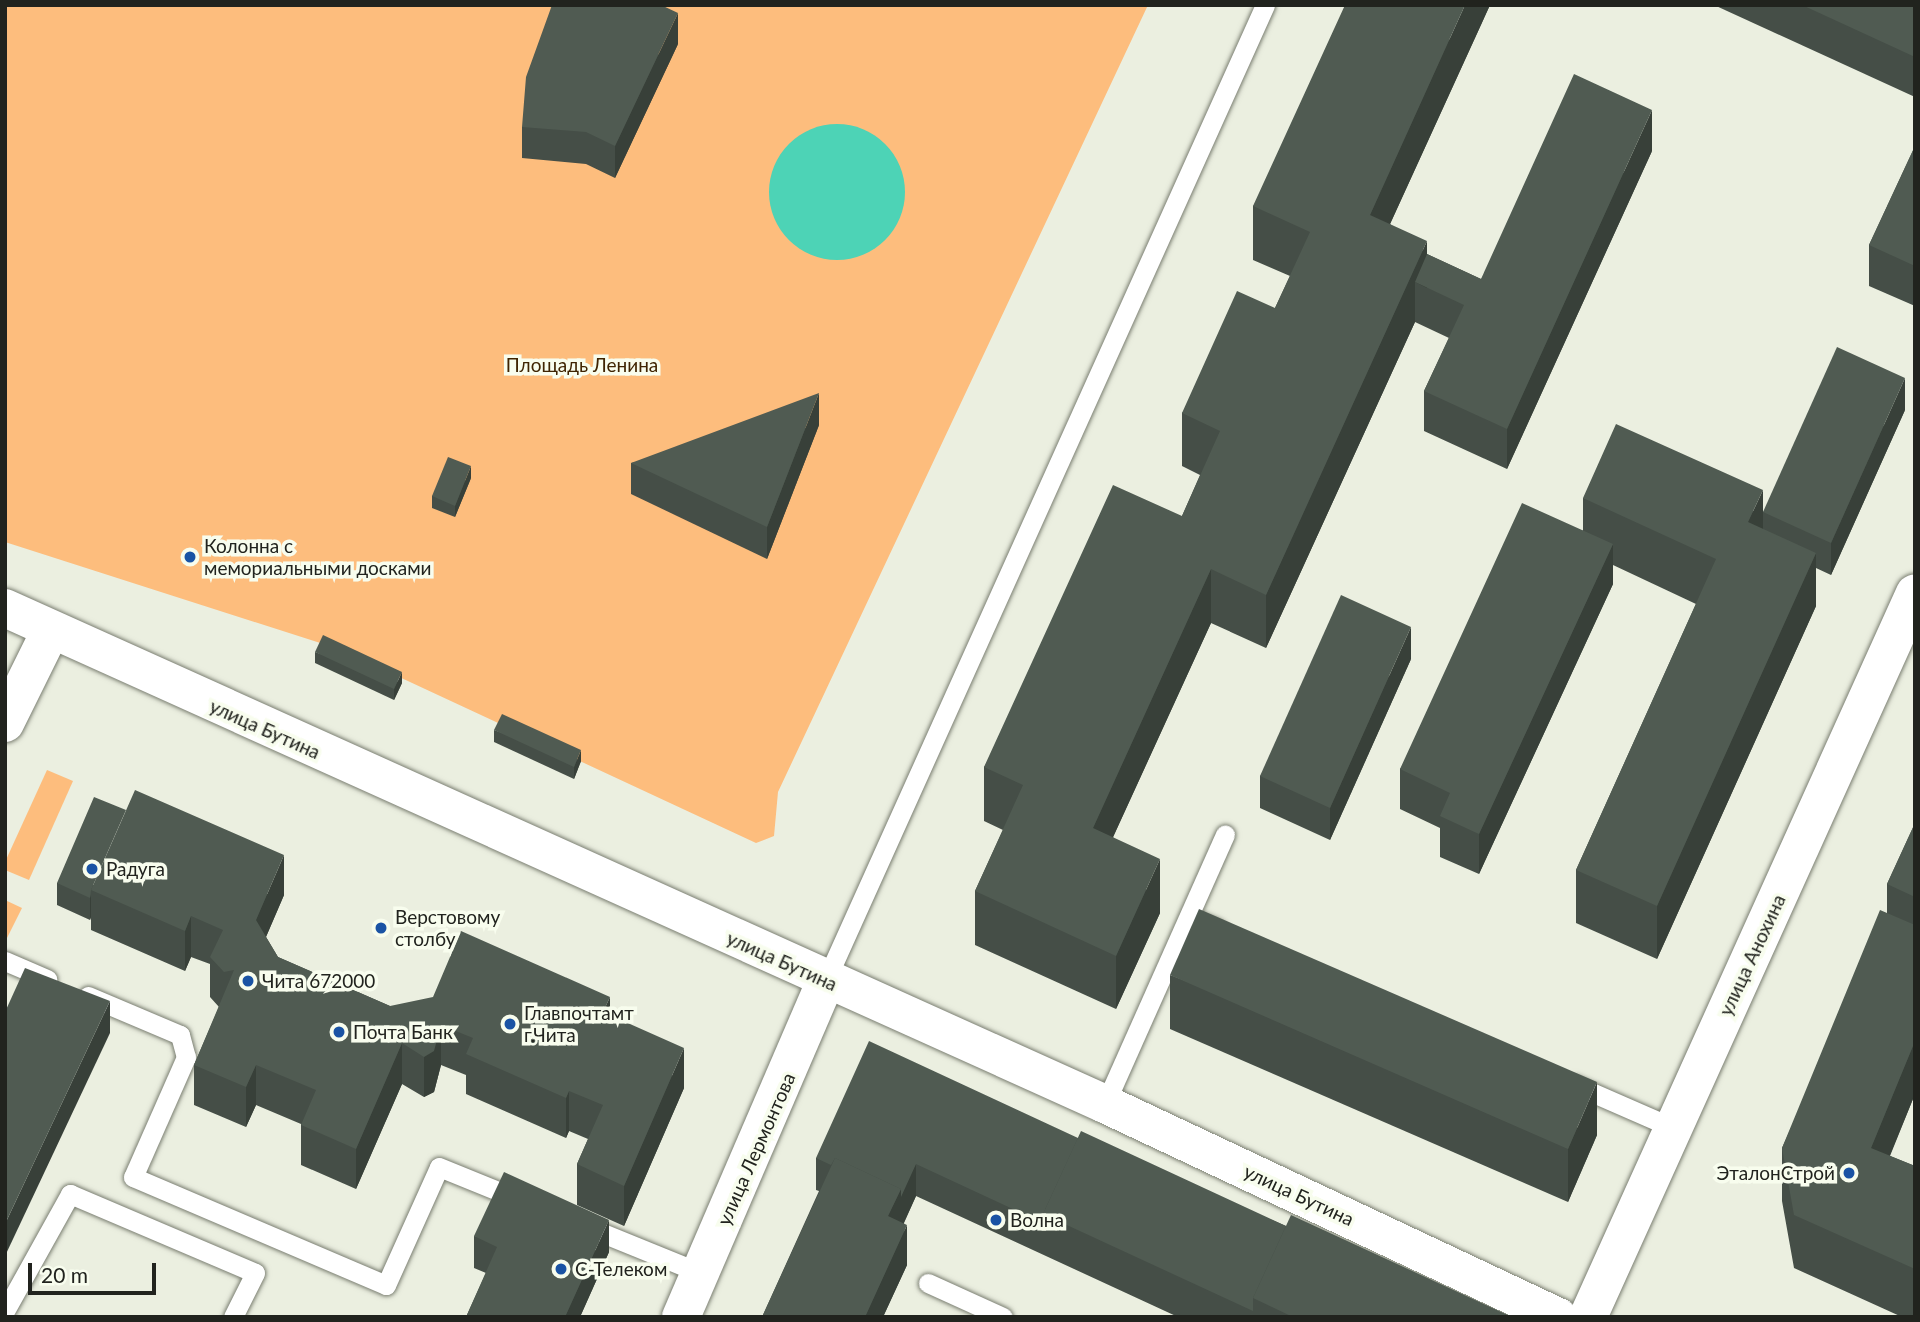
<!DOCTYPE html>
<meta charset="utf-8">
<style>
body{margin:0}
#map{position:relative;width:1920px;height:1322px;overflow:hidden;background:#ebefe0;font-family:Lato,sans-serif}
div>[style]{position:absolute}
.green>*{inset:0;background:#fdbd7d}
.water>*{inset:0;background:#4dd3b6}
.round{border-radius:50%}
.roads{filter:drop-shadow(0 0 2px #7a7e71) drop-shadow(0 0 2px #7a7e71)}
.service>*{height:19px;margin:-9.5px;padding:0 9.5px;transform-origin:9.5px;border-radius:9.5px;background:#fff}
.minor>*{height:38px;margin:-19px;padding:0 19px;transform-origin:19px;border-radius:19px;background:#fff}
.secondary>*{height:38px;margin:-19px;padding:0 19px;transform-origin:19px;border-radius:19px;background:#fff}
.wall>*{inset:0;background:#454e47}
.shaded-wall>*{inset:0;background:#384039}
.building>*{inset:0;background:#505b52}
.dots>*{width:19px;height:19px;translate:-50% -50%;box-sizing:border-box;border:4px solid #f8fdee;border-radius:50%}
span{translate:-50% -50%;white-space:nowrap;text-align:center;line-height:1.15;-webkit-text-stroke:7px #f8fdee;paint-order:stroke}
.park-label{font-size:19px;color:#3f2402}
.poi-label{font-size:19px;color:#21231e}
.left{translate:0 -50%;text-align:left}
.right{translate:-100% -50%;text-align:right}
.street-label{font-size:19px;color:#21231e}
.frame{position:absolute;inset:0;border:7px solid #21231e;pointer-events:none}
.scale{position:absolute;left:28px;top:1263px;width:128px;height:32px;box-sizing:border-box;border:4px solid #21231e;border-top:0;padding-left:9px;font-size:21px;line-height:24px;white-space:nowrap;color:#21231e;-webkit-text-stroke:5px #f8fdee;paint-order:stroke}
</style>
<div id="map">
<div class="green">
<i style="clip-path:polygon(5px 5px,1148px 5px,778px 792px,774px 836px,756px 843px,339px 649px,5px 542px)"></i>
<i style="clip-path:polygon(47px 770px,73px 781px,29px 880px,5px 870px,5px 862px)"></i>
<i style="clip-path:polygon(5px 900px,22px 908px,5px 942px)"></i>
</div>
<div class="water">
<i class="round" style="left:769px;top:124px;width:136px;height:136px"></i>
</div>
<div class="roads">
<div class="service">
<i style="left:1189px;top:917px;width:30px;rotate:23deg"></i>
<i style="left:5px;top:961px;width:46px;rotate:23.2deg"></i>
<i style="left:826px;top:980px;width:1069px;rotate:-65.76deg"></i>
<i style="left:88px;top:996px;width:100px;rotate:23deg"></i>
<i style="left:180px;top:1035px;width:23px;rotate:75deg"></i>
<i style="left:186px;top:1057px;width:131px;rotate:113.8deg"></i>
<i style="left:133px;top:1177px;width:275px;rotate:23.1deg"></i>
<i style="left:386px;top:1285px;width:129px;rotate:-65.8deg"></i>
<i style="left:439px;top:1167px;width:85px;rotate:22.1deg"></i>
<i style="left:1575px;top:1085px;width:105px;rotate:23.6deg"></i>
<i style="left:1105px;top:1104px;width:295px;rotate:-66deg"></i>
<i style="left:585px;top:1226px;width:125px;rotate:22.1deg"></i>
<i style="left:928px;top:1283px;width:82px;rotate:24.4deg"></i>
<i style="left:5px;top:1311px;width:134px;rotate:-60.9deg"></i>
<i style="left:70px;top:1194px;width:201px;rotate:23.1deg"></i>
<i style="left:255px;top:1273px;width:49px;rotate:116.6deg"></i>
</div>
<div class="minor">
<i style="left:681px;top:1317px;width:367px;rotate:-66.7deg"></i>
<i style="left:1588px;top:1317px;width:794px;rotate:-65.69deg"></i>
</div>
<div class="secondary">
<i style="left:5px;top:608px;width:1207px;rotate:24.27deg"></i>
<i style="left:1105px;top:1104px;width:501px;rotate:25.18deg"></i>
<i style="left:5px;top:723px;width:104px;rotate:-63.7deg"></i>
</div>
</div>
<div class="wall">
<i style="clip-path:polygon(1490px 5px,1390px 224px,1427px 254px,1481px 279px,1652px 151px,1507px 469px,1424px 431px,1424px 391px,1449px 338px,1415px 322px,1266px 648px,1211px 623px,1113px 837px,1160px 913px,1116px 1009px,975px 945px,975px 891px,1003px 830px,984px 821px,984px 767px,1182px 516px,1200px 475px,1182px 466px,1182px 413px,1275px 308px,1290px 276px,1253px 260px,1253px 206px)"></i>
<i style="clip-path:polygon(1714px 5px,1915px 5px,1915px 97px)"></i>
<i style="clip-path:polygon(678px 44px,615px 178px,586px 164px,522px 158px,522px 127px)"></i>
<i style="clip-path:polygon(1915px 146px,1915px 306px,1869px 286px,1869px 245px)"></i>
<i style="clip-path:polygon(1905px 410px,1831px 575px,1816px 568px,1816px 606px,1657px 959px,1576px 923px,1576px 870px,1696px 604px,1613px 565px,1613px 584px,1479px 874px,1440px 857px,1440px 828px,1400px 809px,1400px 769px,1583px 530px,1583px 498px,1763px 512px)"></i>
<i style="clip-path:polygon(819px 425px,767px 559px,631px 494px,631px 463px)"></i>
<i style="clip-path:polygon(471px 478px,455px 517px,432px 508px,432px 496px)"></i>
<i style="clip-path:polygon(315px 652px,402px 683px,394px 700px,315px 663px)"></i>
<i style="clip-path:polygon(1411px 659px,1330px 840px,1260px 808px,1260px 776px)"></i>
<i style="clip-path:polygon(494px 730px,581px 761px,574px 779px,494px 742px)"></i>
<i style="clip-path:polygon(1915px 823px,1915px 1094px,1890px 1156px,1915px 1166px,1915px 1317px,1902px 1317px,1794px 1268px,1782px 1201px,1782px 1148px,1887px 913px,1887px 884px)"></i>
<i style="clip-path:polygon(57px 883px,284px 895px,266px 937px,278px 957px,390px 1006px,610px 1015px,684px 1088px,624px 1226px,577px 1205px,577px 1164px,588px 1139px,569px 1131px,566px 1138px,466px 1094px,466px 1075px,441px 1065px,434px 1092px,424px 1097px,402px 1084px,356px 1189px,301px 1165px,301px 1124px,256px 1105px,246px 1127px,194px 1105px,194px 1065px,219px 1007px,210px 997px,210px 964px,191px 957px,185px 971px,91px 930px,91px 917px,90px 920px,57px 905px)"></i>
<i style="clip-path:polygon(1170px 975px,1597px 1135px,1568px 1202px,1170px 1029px)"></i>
<i style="clip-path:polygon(1078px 1138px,1286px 1226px,1512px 1317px,1178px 1317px,916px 1196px,904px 1223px,907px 1265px,883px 1317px,762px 1317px,819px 1191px,816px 1190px,816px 1158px)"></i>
<i style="clip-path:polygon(474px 1236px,609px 1252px,580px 1317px,466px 1317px,486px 1273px,474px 1268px)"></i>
</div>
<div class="shaded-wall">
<i style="clip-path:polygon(1465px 5px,1490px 5px,1370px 268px,1370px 215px)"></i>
<i style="clip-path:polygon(678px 13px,678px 44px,615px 178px,615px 146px)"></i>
<i style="clip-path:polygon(1652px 110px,1652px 151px,1507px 469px,1507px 429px)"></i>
<i style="clip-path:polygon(1427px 241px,1427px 288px,1415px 282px,1415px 322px,1266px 648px,1266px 595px)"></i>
<i style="clip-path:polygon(1905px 378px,1905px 410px,1831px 575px,1831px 543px)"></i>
<i style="clip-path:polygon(819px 393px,819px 425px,767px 559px,767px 527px)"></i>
<i style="clip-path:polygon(471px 466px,471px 478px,455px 517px,455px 506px)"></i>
<i style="clip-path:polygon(1763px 490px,1763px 544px,1748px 522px)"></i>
<i style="clip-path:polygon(1613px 544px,1613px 584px,1479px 874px,1479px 834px)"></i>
<i style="clip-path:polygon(1816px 553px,1816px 606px,1657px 959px,1657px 906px)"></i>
<i style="clip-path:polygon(1211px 569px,1211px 623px,1093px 881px,1093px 828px)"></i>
<i style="clip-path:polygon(1411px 627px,1411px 659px,1330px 840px,1330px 808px)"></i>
<i style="clip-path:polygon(402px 672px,402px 683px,394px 700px,394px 689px)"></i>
<i style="clip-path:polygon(581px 750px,581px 761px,574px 779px,574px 767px)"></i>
<i style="clip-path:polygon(284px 855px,284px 895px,256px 960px,256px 920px)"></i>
<i style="clip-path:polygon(1160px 859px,1160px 913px,1116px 1009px,1116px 956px)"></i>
<i style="clip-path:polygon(91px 895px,91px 917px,90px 920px,90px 898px)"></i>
<i style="clip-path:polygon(191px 916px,191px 957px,185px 971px,185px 931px)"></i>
<i style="clip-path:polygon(610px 997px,610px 1037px,603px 1012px)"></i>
<i style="clip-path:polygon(110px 1001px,110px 1033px,5px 1256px,5px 1224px)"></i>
<i style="clip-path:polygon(441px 1025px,441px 1065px,434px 1092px,424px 1097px,424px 1057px)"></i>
<i style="clip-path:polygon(1915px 1041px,1915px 1094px,1871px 1201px,1871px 1148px)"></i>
<i style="clip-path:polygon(402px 1043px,402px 1084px,356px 1189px,356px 1149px)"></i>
<i style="clip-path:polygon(684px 1048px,684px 1088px,624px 1226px,624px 1186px)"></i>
<i style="clip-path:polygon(256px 1065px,256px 1105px,246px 1127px,246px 1087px)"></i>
<i style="clip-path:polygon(1597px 1082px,1597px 1135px,1568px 1202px,1568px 1149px)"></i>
<i style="clip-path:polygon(569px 1091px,569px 1131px,566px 1138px,566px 1098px)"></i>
<i style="clip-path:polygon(916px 1164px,916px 1196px,888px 1257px,888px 1216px,901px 1189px)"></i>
<i style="clip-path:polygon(609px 1220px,609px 1252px,580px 1317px,565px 1317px)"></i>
<i style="clip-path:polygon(907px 1225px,907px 1265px,883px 1317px,865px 1317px)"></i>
</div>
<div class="building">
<i style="clip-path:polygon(552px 5px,661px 5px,678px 13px,615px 146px,586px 132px,522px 127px,526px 77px)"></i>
<i style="clip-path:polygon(1345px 5px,1465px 5px,1370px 215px,1427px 241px,1266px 595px,1211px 569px,1093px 828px,1160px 859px,1116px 956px,975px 891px,1023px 785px,984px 767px,1113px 485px,1182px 516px,1220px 431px,1182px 413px,1237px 291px,1275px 308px,1310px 232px,1253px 206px)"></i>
<i style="clip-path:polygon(1802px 5px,1915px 5px,1915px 57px)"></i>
<i style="clip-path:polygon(1574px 74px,1652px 110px,1507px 429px,1424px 391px,1464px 305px,1415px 282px,1427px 254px,1481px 279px)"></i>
<i style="clip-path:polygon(1915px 146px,1915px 266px,1869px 245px)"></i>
<i style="clip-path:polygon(1837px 347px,1905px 378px,1831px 543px,1763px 512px)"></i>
<i style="clip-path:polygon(819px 393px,767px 527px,631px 463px)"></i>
<i style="clip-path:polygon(1616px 424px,1763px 490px,1748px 522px,1816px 553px,1657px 906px,1576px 870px,1716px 559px,1583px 498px)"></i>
<i style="clip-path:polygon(448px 457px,471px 466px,455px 506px,432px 496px)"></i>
<i style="clip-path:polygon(1522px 503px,1613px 544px,1479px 834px,1440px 816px,1450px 793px,1400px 769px)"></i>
<i style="clip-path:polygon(1341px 595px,1411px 627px,1330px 808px,1260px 776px)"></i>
<i style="clip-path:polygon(323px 635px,402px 672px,394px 689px,315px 652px)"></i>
<i style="clip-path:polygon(502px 714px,581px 750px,574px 767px,494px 730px)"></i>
<i style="clip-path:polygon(135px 790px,284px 855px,256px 920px,278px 957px,390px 1006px,433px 997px,461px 931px,610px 997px,603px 1012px,684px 1048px,624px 1186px,577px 1164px,603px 1105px,569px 1091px,566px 1098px,466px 1054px,473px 1038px,441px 1025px,434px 1051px,424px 1057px,402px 1043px,356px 1149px,301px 1125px,316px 1090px,256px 1065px,246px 1087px,194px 1065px,234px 970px,224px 972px,210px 957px,223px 930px,191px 916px,185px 931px,91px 890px)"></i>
<i style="clip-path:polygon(94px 797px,126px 810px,91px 890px,90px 898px,57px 883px)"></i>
<i style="clip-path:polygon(1915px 823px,1915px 897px,1887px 884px)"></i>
<i style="clip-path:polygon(1199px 909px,1597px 1082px,1568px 1149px,1170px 975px)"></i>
<i style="clip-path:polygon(1880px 910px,1915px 925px,1915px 1041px,1871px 1148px,1915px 1166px,1915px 1269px,1794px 1215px,1782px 1148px)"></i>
<i style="clip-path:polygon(25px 968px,110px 1001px,5px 1224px,5px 1012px)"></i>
<i style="clip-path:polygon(869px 1041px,1078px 1138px,1043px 1214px,1043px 1223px,916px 1164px,901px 1197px,901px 1189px,835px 1158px,831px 1165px,816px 1158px)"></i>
<i style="clip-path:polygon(1081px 1131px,1286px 1226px,1253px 1298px,1253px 1311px,1043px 1214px)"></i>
<i style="clip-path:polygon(835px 1158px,901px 1189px,888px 1216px,907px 1225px,865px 1317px,762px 1317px)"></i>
<i style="clip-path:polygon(504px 1172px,609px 1220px,565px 1317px,466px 1317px,497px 1247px,474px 1236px)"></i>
<i style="clip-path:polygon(1291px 1215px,1512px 1317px,1293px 1317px,1253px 1298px)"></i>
</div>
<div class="dots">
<i style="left:190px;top:557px;background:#1a53a4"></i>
<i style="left:92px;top:869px;background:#1a53a4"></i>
<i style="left:381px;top:928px;background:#1a53a4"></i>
<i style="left:248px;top:981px;background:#1a53a4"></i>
<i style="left:510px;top:1024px;background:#1a53a4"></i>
<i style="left:339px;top:1032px;background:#1a53a4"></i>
<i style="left:1849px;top:1173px;background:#1a53a4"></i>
<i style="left:996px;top:1220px;background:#1a53a4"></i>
<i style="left:561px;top:1269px;background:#1a53a4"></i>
</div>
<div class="park-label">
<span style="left:582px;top:365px">Площадь Ленина</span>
</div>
<div class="poi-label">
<span class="left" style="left:204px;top:557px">Колонна с<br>мемориальными досками</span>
<span class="left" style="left:106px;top:869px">Радуга</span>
<span class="left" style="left:395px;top:928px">Верстовому<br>столбу</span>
<span class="left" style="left:262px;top:981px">Чита 672000</span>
<span class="left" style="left:524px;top:1024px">Главпочтамт<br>г.Чита</span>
<span class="left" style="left:353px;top:1032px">Почта Банк</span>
<span class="right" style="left:1835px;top:1173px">ЭталонСтрой</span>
<span class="left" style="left:1010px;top:1220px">Волна</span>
<span class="left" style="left:575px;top:1269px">С-Телеком</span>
</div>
<div class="street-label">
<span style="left:265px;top:729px;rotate:24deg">улица Бутина</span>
<span style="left:1752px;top:955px;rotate:-65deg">улица Анохина</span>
<span style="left:782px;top:961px;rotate:24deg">улица Бутина</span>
<span style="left:756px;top:1149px;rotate:-66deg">улица Лермонтова</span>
<span style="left:1299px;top:1195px;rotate:25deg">улица Бутина</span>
</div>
<div class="frame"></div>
<div class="scale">20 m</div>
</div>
